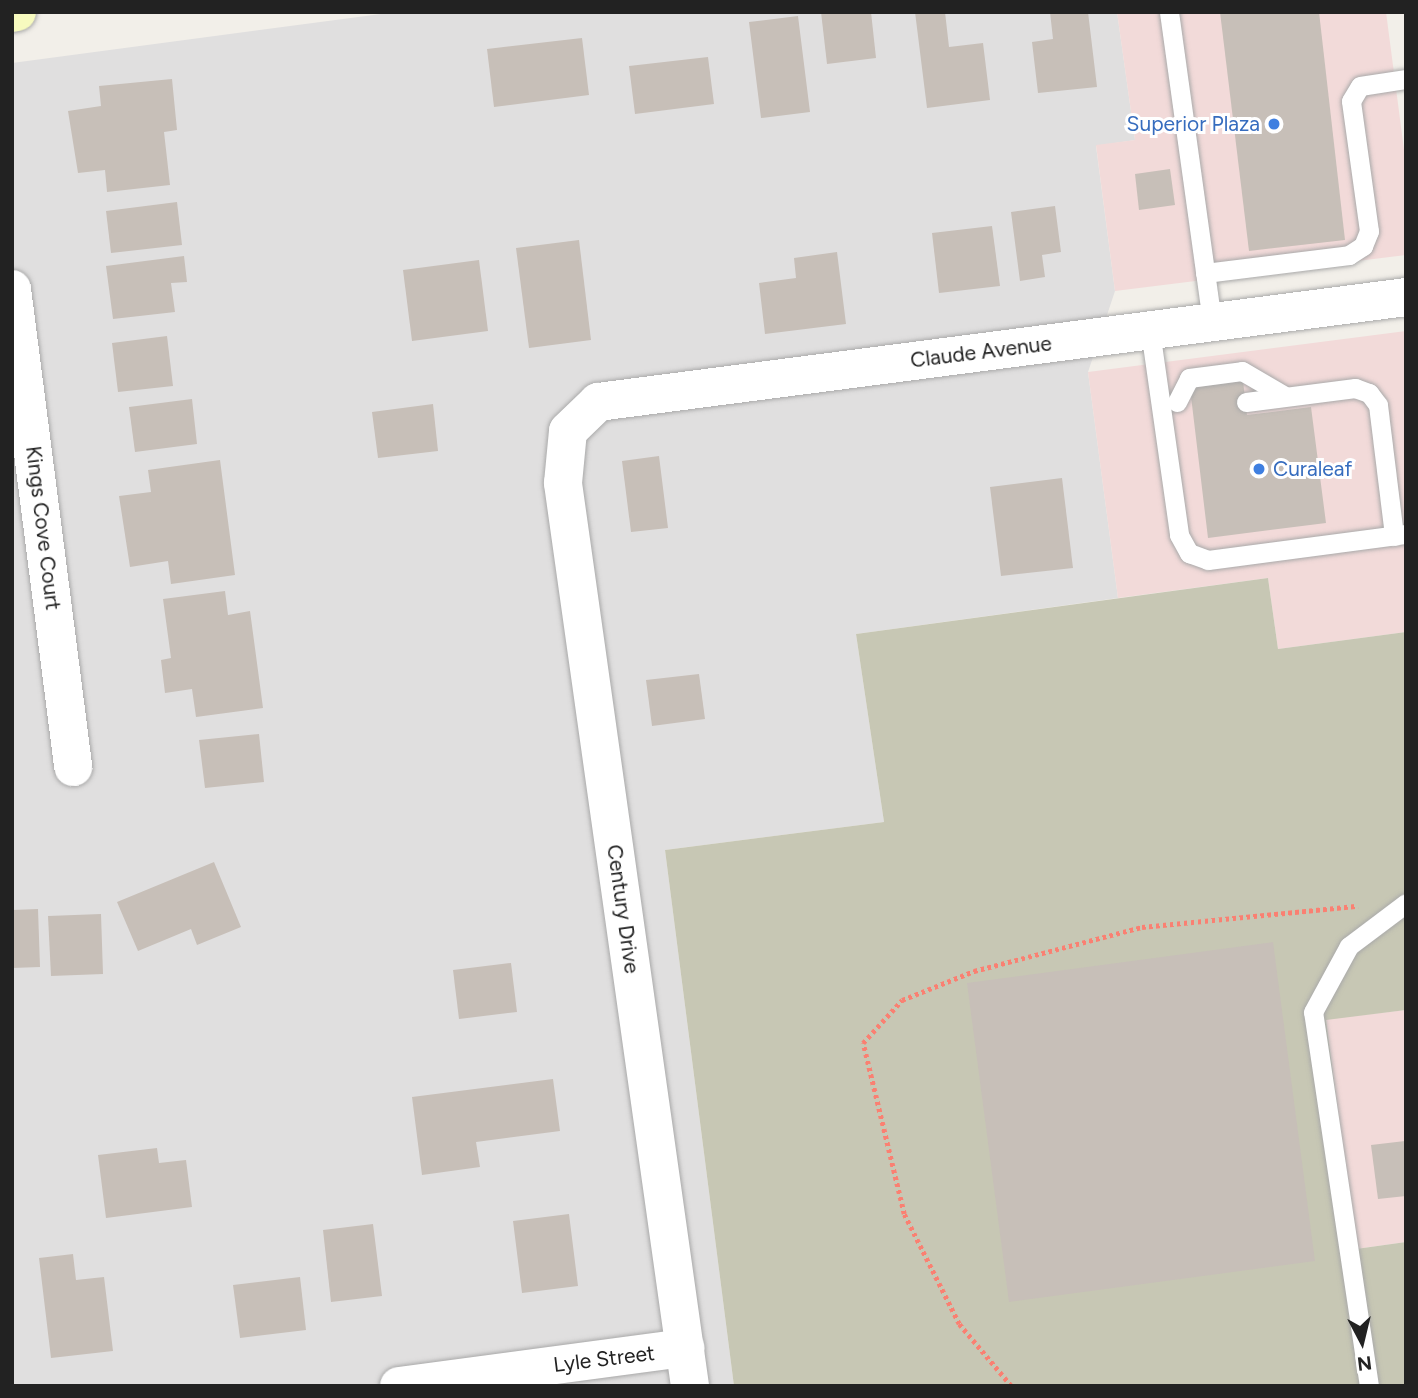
<!DOCTYPE html>
<style>
body{margin:0}
#map{position:relative;width:1418px;height:1398px;overflow:hidden;background:#f2efe9;font-family:Figtree,sans-serif}
div>[style]{position:absolute}
.residential>*{inset:0;background:#e0dfdf}
.commercial>*{inset:0;background:#f2dad9}
.construction>*{inset:0;background:#c7c7b4}
.building>*{inset:0;background:#c7bfb8}
.path>*{height:4.5px;margin-top:-2.25px;transform-origin:0;background:repeating-linear-gradient(90deg,#fa8072 0 3.5px,transparent 0 7px)}
.roads{filter:drop-shadow(0 0 2px #a9a9a9) drop-shadow(0 0 2px #a9a9a9)}
.lane>*{height:19px;margin:-9.5px;padding:0 9.5px;transform-origin:9.5px;border-radius:9.5px;background:#fff}
.street>*{height:38px;margin:-19px;padding:0 19px;transform-origin:19px;border-radius:19px;background:#fff}
.secondary>*{height:38px;margin:-19px;padding:0 19px;transform-origin:19px;border-radius:19px;background:#f7fabf}
.dots>*{width:19px;height:19px;translate:-50% -50%;box-sizing:border-box;border:4px solid #fff;border-radius:50%}
span{translate:-50% -50%;white-space:nowrap;text-align:center;line-height:1.15;-webkit-text-stroke:6px #fff;paint-order:stroke}
.shop-label{font-size:21px;color:#366cbe}
.right{translate:-100% -50%;text-align:right}
.left{translate:0 -50%;text-align:left}
.street-label{font-size:21px;color:#222}
.frame{position:absolute;inset:0;border:14px solid #222;pointer-events:none}
.north{position:absolute;left:1327px;top:1307px;width:70px;height:70px;-webkit-text-stroke:5px #fff;paint-order:stroke;rotate:173deg;font-size:19px;font-weight:700;line-height:28px;text-align:center;color:#222}
.north::after{content:'';display:block;margin:auto;width:24px;height:32px;background:#222;clip-path:polygon(50% 0,100% 100%,50% 72%,0 100%)}
</style>
<div id="map">
<div class="residential">
<i style="clip-path:polygon(396px 12px,1117px 12px,1135px 140px,1096px 146px,1115px 291px,1088px 372px,1118px 598px,856px 634px,884px 822px,665px 850px,734px 1386px,12px 1386px,12px 63px)"></i>
</div>
<div class="commercial">
<i style="clip-path:polygon(1117px 12px,1386px 12px,1406px 165px,1406px 255px,1115px 291px,1096px 145px,1135px 140px)"></i>
<i style="clip-path:polygon(1406px 331px,1406px 632px,1278px 649px,1268px 578px,1118px 598px,1088px 372px)"></i>
<i style="clip-path:polygon(1406px 1010px,1406px 1242px,1356px 1249px,1326px 1019px)"></i>
</div>
<div class="construction">
<i style="clip-path:polygon(1268px 578px,1278px 649px,1406px 632px,1406px 1010px,1326px 1020px,1356px 1249px,1406px 1242px,1406px 1386px,734px 1386px,665px 850px,884px 822px,856px 634px)"></i>
</div>
<div class="building">
<i style="clip-path:polygon(821px 12px,871px 12px,876px 58px,827px 64px)"></i>
<i style="clip-path:polygon(915px 12px,945px 12px,949px 47px,983px 43px,990px 100px,927px 108px)"></i>
<i style="clip-path:polygon(1050px 12px,1088px 12px,1097px 87px,1038px 93px,1032px 42px,1053px 39px)"></i>
<i style="clip-path:polygon(1220px 12px,1319px 12px,1345px 240px,1249px 251px)"></i>
<i style="clip-path:polygon(798px 16px,810px 112px,761px 118px,749px 22px)"></i>
<i style="clip-path:polygon(582px 38px,589px 95px,494px 107px,487px 49px)"></i>
<i style="clip-path:polygon(708px 57px,714px 104px,635px 114px,629px 66px)"></i>
<i style="clip-path:polygon(172px 79px,177px 130px,164px 132px,170px 185px,107px 192px,105px 170px,78px 173px,68px 111px,101px 106px,99px 86px)"></i>
<i style="clip-path:polygon(1170px 169px,1175px 205px,1139px 210px,1135px 174px)"></i>
<i style="clip-path:polygon(177px 202px,182px 245px,111px 253px,106px 211px)"></i>
<i style="clip-path:polygon(1055px 206px,1061px 252px,1042px 255px,1045px 277px,1020px 281px,1011px 212px)"></i>
<i style="clip-path:polygon(992px 226px,1000px 286px,939px 293px,932px 233px)"></i>
<i style="clip-path:polygon(579px 240px,591px 340px,529px 348px,516px 248px)"></i>
<i style="clip-path:polygon(837px 252px,846px 324px,765px 334px,759px 283px,796px 278px,794px 258px)"></i>
<i style="clip-path:polygon(184px 256px,187px 282px,171px 283px,175px 312px,113px 319px,106px 266px)"></i>
<i style="clip-path:polygon(479px 260px,488px 331px,412px 341px,403px 270px)"></i>
<i style="clip-path:polygon(167px 336px,173px 386px,118px 392px,112px 343px)"></i>
<i style="clip-path:polygon(1243px 381px,1247px 415px,1311px 407px,1326px 523px,1208px 538px,1190px 388px)"></i>
<i style="clip-path:polygon(192px 399px,197px 444px,135px 452px,129px 407px)"></i>
<i style="clip-path:polygon(433px 404px,438px 451px,378px 458px,372px 412px)"></i>
<i style="clip-path:polygon(659px 456px,668px 528px,631px 532px,622px 461px)"></i>
<i style="clip-path:polygon(220px 460px,235px 575px,171px 584px,168px 561px,130px 567px,119px 496px,151px 492px,148px 470px)"></i>
<i style="clip-path:polygon(1062px 478px,1073px 568px,1001px 576px,990px 487px)"></i>
<i style="clip-path:polygon(225px 591px,228px 615px,250px 611px,263px 708px,196px 717px,192px 689px,165px 693px,161px 660px,171px 658px,163px 599px)"></i>
<i style="clip-path:polygon(699px 674px,705px 719px,652px 726px,646px 680px)"></i>
<i style="clip-path:polygon(259px 734px,264px 782px,205px 788px,199px 740px)"></i>
<i style="clip-path:polygon(214px 862px,241px 927px,197px 945px,191px 929px,138px 951px,117px 902px)"></i>
<i style="clip-path:polygon(38px 909px,40px 967px,12px 968px,12px 910px)"></i>
<i style="clip-path:polygon(101px 914px,103px 974px,51px 976px,48px 916px)"></i>
<i style="clip-path:polygon(1273px 942px,1315px 1261px,1009px 1302px,967px 983px)"></i>
<i style="clip-path:polygon(511px 963px,517px 1012px,459px 1019px,453px 970px)"></i>
<i style="clip-path:polygon(553px 1079px,560px 1131px,476px 1142px,480px 1167px,422px 1175px,412px 1097px)"></i>
<i style="clip-path:polygon(1405px 1141px,1406px 1196px,1378px 1199px,1371px 1145px)"></i>
<i style="clip-path:polygon(157px 1148px,159px 1163px,186px 1160px,192px 1207px,106px 1218px,98px 1155px)"></i>
<i style="clip-path:polygon(569px 1214px,578px 1286px,522px 1293px,513px 1221px)"></i>
<i style="clip-path:polygon(373px 1224px,382px 1296px,331px 1302px,323px 1230px)"></i>
<i style="clip-path:polygon(73px 1254px,76px 1280px,104px 1277px,113px 1351px,51px 1358px,39px 1258px)"></i>
<i style="clip-path:polygon(300px 1277px,306px 1330px,240px 1338px,233px 1285px)"></i>
</div>
<div class="path">
<i style="left:1011px;top:1386px;width:81px;rotate:-130deg"></i>
<i style="left:959px;top:1324px;width:123px;rotate:-116.6deg"></i>
<i style="left:904px;top:1214px;width:176px;rotate:-103.5deg"></i>
<i style="left:863px;top:1043px;width:58px;rotate:-47.8deg"></i>
<i style="left:902px;top:1000px;width:78px;rotate:-21.9deg"></i>
<i style="left:974px;top:971px;width:174px;rotate:-14.7deg"></i>
<i style="left:1142px;top:927px;width:217px;rotate:-5.6deg"></i>
</div>
<div class="roads">
<div class="lane">
<i style="left:1169px;top:12px;width:313px;rotate:82.1deg"></i>
<i style="left:1205px;top:273px;width:145px;rotate:-7.1deg"></i>
<i style="left:1349px;top:255px;width:17px;rotate:-33deg"></i>
<i style="left:1363px;top:246px;width:16px;rotate:-68deg"></i>
<i style="left:1369px;top:231px;width:131px;rotate:-97.9deg"></i>
<i style="left:1351px;top:101px;width:17px;rotate:-59deg"></i>
<i style="left:1360px;top:86px;width:47px;rotate:-8.7deg"></i>
<i style="left:1150px;top:330px;width:207px;rotate:81.9deg"></i>
<i style="left:1179px;top:535px;width:21px;rotate:61deg"></i>
<i style="left:1189px;top:553px;width:20px;rotate:20deg"></i>
<i style="left:1208px;top:560px;width:200px;rotate:-7.5deg"></i>
<i style="left:1177px;top:402px;width:27px;rotate:-63deg"></i>
<i style="left:1189px;top:378px;width:53px;rotate:-7.5deg"></i>
<i style="left:1242px;top:371px;width:50px;rotate:30.2deg"></i>
<i style="left:1246px;top:402px;width:110px;rotate:-7.3deg"></i>
<i style="left:1355px;top:388px;width:15px;rotate:20deg"></i>
<i style="left:1369px;top:393px;width:15px;rotate:53deg"></i>
<i style="left:1378px;top:405px;width:132px;rotate:83deg"></i>
<i style="left:1369px;top:1386px;width:378px;rotate:-98.5deg"></i>
<i style="left:1313px;top:1012px;width:75px;rotate:-61.4deg"></i>
<i style="left:1349px;top:946px;width:71px;rotate:-37deg"></i>
</div>
<div class="street">
<i style="left:12px;top:289px;width:482px;rotate:82.7deg"></i>
<i style="left:399px;top:1386px;width:289px;rotate:-7.6deg"></i>
<i style="left:690px;top:1386px;width:912px;rotate:-98.01deg"></i>
<i style="left:563px;top:483px;width:52px;rotate:-84.5deg"></i>
<i style="left:568px;top:431px;width:42px;rotate:-44deg"></i>
<i style="left:598px;top:402px;width:815px;rotate:-7.4deg"></i>
</div>
<div class="secondary">
<i style="left:12px;top:13px;width:5px;rotate:-11deg"></i>
</div>
</div>
<div class="dots">
<i style="left:1274px;top:124px;background:#3f7fe0"></i>
<i style="left:1259px;top:469px;background:#3f7fe0"></i>
</div>
<div class="shop-label">
<span class="right" style="left:1260px;top:124px">Superior Plaza</span>
<span class="left" style="left:1273px;top:469px">Curaleaf</span>
</div>
<div class="street-label">
<span style="left:981px;top:352px;rotate:-7deg">Claude Avenue</span>
<span style="left:43px;top:528px;rotate:83deg">Kings Cove Court</span>
<span style="left:623px;top:909px;rotate:82deg">Century Drive</span>
<span style="left:604px;top:1359px;rotate:-7deg">Lyle Street</span>
</div>
<div class="frame"></div>
<div class="north">N</div>
</div>
